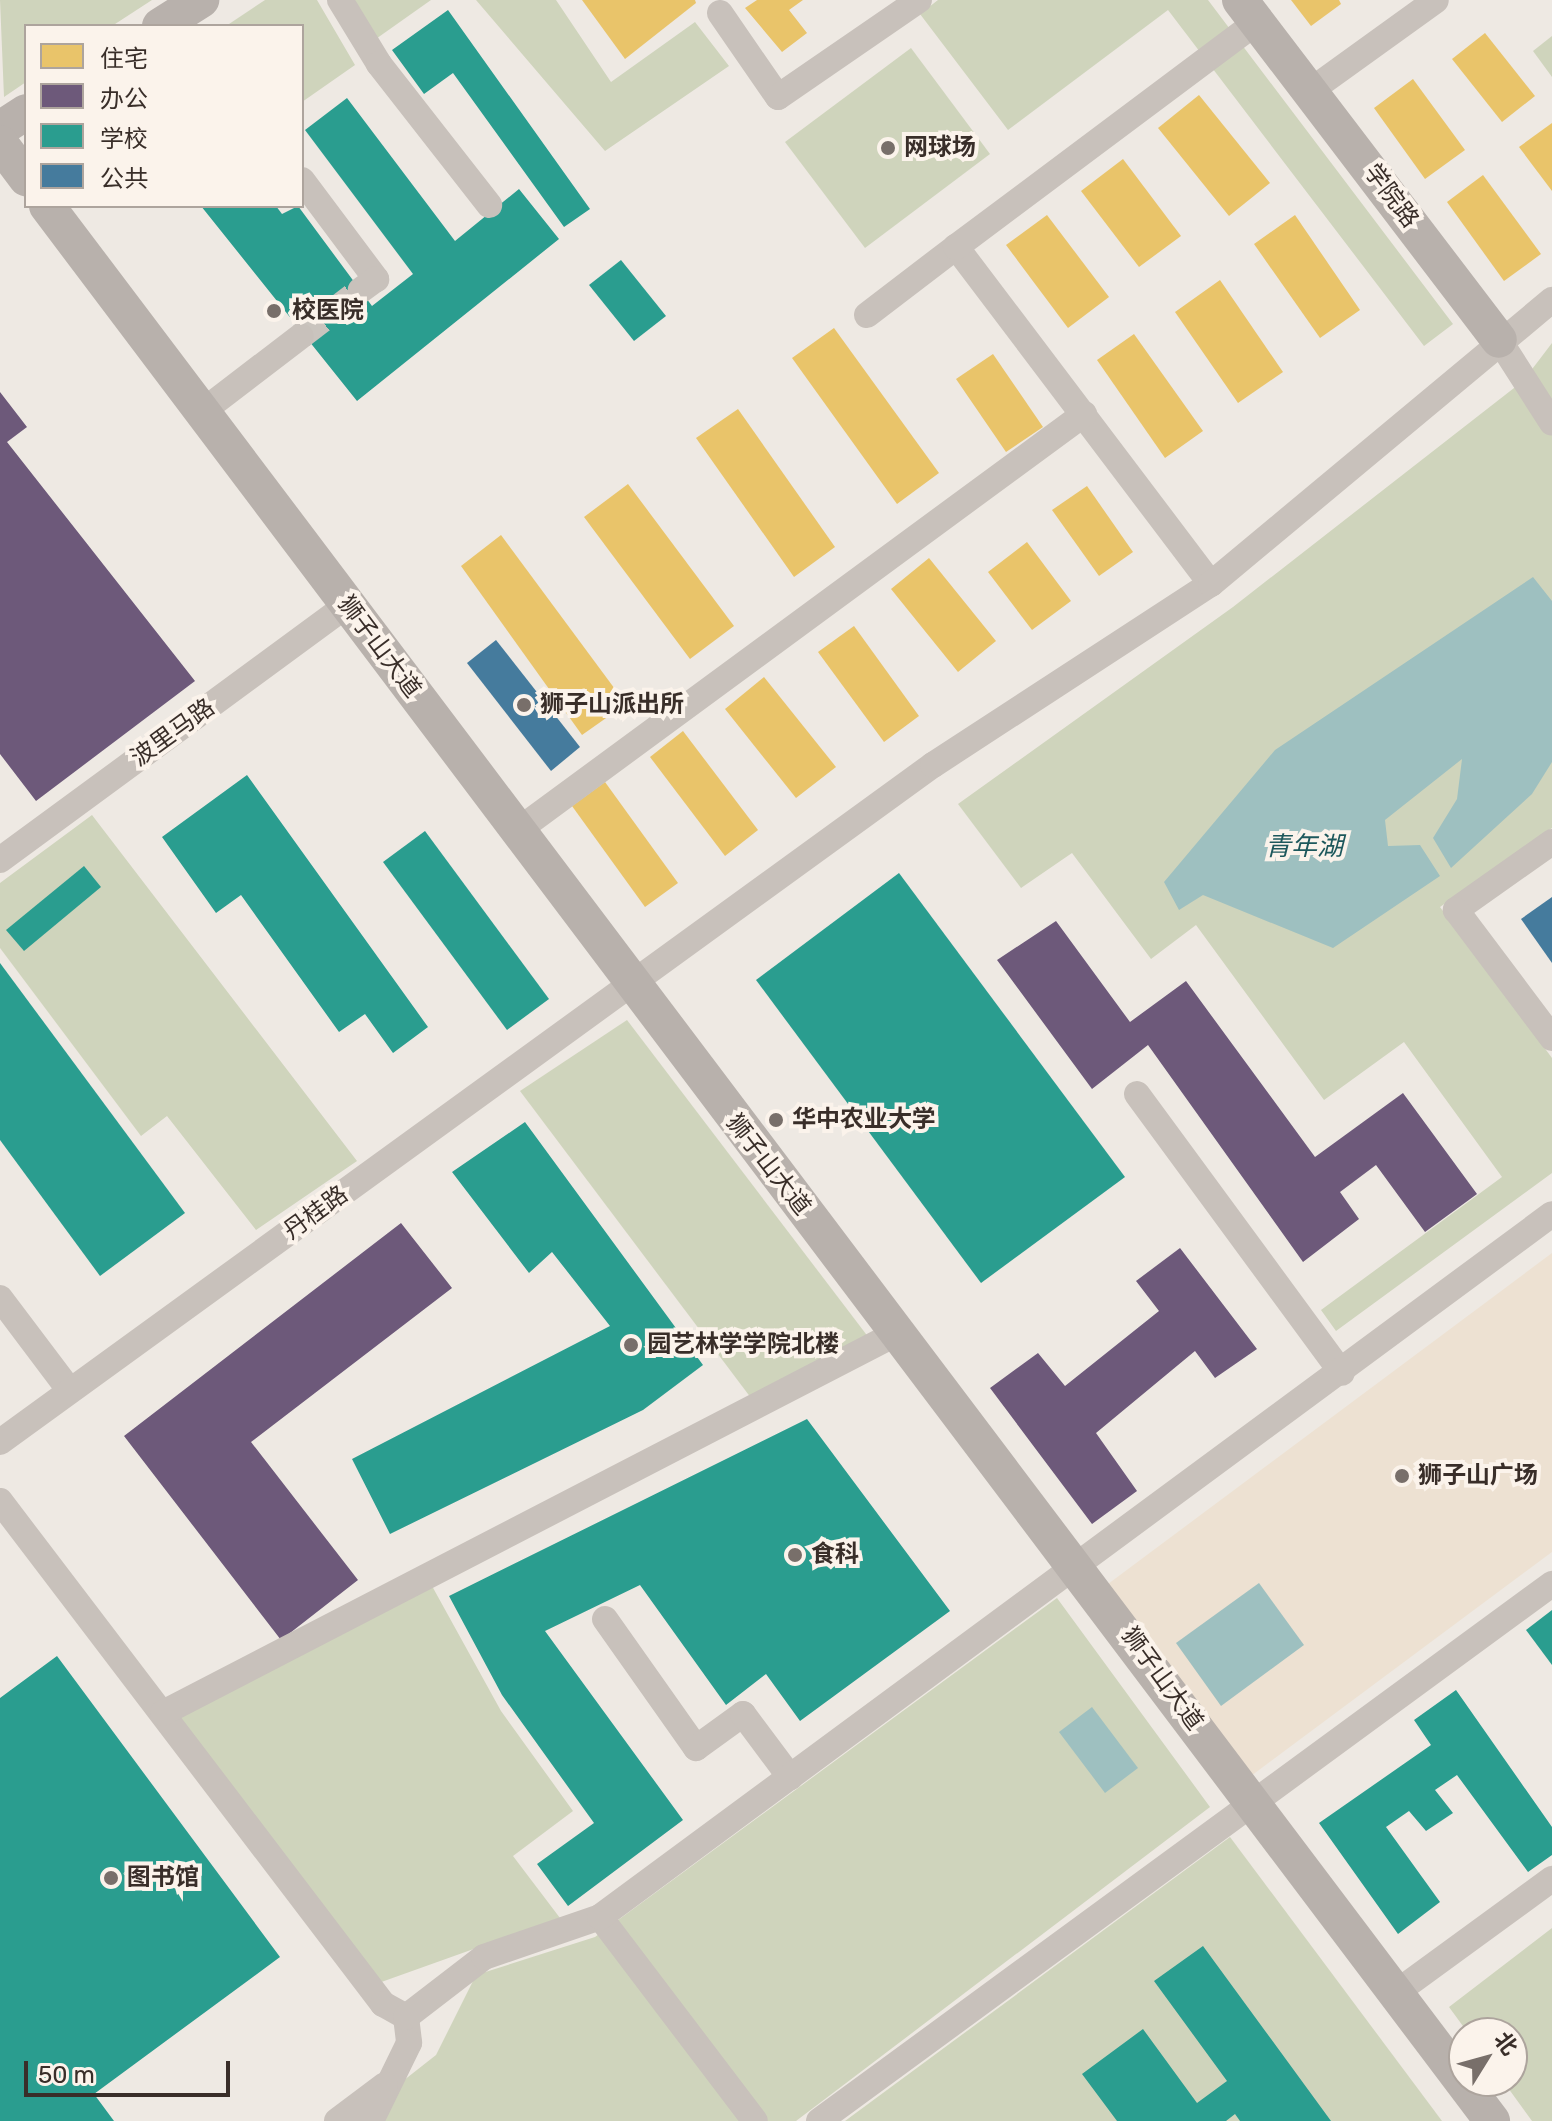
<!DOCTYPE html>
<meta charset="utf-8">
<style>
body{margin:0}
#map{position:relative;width:1552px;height:2121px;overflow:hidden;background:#eee9e3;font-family:Rubik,"Noto Sans SC",sans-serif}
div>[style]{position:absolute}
.green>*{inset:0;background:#cfd4bc}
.plaza>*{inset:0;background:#ede1d2}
.water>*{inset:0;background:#9ec0c0}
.homes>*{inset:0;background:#e9c46a}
.offices>*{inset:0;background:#6d597a}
.schools>*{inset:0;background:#2a9d8f}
.public>*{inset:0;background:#457b9d}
.street-tunnel>*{height:26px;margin-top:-13px;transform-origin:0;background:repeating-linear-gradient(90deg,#cac4be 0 26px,transparent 0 39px)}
.street>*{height:26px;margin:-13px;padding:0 13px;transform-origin:13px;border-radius:13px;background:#c8c1bb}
.secondary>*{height:36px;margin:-18px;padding:0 18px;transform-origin:18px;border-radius:18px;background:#b8b1ac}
.dots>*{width:22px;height:22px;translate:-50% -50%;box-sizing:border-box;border:4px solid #fbf3eb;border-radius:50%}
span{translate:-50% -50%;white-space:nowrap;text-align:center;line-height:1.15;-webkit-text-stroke:8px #fbf3eb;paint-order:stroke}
.poi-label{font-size:24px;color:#392e29;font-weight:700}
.left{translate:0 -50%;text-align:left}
.street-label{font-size:24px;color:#392e29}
.water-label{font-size:26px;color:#1d585c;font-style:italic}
.legend{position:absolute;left:24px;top:24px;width:280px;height:184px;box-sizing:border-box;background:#fbf3eb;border:2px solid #ada49d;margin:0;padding:10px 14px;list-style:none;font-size:24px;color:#392e29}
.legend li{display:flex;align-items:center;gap:16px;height:40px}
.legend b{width:40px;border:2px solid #ada49d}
.north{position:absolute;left:1448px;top:2017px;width:80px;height:80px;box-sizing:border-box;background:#fbf3eb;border:2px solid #ada49d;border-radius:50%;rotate:53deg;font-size:22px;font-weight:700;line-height:32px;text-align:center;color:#392e29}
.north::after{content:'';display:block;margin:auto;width:28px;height:36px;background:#786f6a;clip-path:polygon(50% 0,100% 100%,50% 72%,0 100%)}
.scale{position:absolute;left:24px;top:2061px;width:206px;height:36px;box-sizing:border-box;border:4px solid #392e29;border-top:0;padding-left:10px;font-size:24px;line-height:28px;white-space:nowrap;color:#392e29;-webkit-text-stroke:6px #fbf3eb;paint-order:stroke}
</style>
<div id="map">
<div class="green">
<i style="clip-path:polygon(0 0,152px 0,112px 26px,26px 26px,26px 82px,4px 97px)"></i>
<i style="clip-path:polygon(265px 0,317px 0,355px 65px,302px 102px,302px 26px,226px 26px)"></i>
<i style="clip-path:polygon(349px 0,431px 0,373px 41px)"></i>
<i style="clip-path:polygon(476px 0,556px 0,611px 82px,695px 22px,729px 66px,605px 151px)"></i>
<i style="clip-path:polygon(938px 0,1208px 0,1453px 324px,1424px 346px,1168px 10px,1008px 130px,920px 14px)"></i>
<i style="clip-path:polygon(1552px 36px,1552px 77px,1533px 51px)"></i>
<i style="clip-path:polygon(911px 48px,990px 154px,865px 248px,785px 142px)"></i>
<i style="clip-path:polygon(1552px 343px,1552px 828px,1440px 907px,1552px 1058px,1552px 1173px,1336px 1331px,1321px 1310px,1502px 1177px,1404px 1042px,1324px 1100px,1196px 925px,1151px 959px,1072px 853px,1021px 888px,958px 804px,1233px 607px,1523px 381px)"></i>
<i style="clip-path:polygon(92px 815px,357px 1161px,256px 1230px,167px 1116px,141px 1136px,0 948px,0 883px)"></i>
<i style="clip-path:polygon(627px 1020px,869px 1338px,751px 1398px,520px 1091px)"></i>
<i style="clip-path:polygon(432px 1586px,501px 1711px,573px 1811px,513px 1856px,560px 1918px,373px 1985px,178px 1717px)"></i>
<i style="clip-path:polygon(1057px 1598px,1210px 1807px,796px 2121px,352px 2121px,436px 2055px,476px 1975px,595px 1937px)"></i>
<i style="clip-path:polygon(1230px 1837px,1442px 2121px,845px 2121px)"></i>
<i style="clip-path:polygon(1552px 1928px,1552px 2121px,1532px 2121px,1503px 2081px,1512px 2081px,1512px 2033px,1468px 2033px,1449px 2007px)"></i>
</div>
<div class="plaza">
<i style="clip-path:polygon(1552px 1253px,1552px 1552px,1251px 1776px,1108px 1584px)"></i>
</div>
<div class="water">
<i style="clip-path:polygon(1533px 577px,1552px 601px,1552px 762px,1532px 794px,1451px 868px,1433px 838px,1457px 799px,1462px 759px,1385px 820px,1388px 846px,1420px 845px,1440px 876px,1333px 948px,1203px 895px,1179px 910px,1164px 882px,1275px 750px)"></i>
<i style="clip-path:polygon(1259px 1583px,1304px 1645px,1221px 1706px,1176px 1643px)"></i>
<i style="clip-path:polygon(1092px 1707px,1138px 1768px,1105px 1793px,1059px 1732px)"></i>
</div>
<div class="homes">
<i style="clip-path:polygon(582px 0,695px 0,696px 3px,625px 59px)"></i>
<i style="clip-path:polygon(757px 0,803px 0,789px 10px,807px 33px,782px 52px,745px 8px)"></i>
<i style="clip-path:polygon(1291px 0,1339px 0,1341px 4px,1311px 26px)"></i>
<i style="clip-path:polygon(1485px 33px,1535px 96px,1502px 122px,1452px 59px)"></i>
<i style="clip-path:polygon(1413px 79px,1465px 150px,1425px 179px,1374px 108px)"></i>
<i style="clip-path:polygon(1199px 95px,1270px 183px,1229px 216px,1158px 128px)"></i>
<i style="clip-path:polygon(1552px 123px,1552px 191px,1519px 147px)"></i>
<i style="clip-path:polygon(1123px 159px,1181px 236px,1139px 267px,1081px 191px)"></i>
<i style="clip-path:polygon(1483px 175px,1541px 254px,1504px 281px,1447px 202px)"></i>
<i style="clip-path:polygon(1047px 215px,1109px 297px,1068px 328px,1006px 245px)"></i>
<i style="clip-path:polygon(1295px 215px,1360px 310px,1320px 338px,1254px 244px)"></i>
<i style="clip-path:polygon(1220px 280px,1283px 372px,1238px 403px,1175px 312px)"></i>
<i style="clip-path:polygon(834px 328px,939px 473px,897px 504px,792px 358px)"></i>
<i style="clip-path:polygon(1134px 334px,1203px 431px,1165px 458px,1097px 360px)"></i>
<i style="clip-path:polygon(993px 354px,1043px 427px,1006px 452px,956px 379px)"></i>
<i style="clip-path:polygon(738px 409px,835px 547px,794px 577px,696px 438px)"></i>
<i style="clip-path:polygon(628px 484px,734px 626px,690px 659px,584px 517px)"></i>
<i style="clip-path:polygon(1087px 486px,1133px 552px,1099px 576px,1052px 510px)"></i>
<i style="clip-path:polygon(501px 535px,626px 704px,582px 735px,461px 566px)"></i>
<i style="clip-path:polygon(1027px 542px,1071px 601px,1032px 630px,988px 572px)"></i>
<i style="clip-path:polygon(929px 558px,996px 641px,958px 672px,891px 589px)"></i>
<i style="clip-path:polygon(854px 626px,919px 716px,884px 742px,818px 652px)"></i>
<i style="clip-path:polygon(764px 677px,836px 767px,796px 798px,725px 709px)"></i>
<i style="clip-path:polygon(683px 731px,758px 830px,725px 856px,650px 757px)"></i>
<i style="clip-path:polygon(605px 782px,678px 883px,645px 907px,572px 806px)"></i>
</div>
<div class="offices">
<i style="clip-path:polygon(0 392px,27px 427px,7px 442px,195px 681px,36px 801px,0 754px)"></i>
<i style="clip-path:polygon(1056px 921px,1130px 1022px,1186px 981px,1315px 1157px,1403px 1093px,1477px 1194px,1425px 1232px,1376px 1165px,1340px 1192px,1359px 1219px,1303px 1262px,1148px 1045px,1092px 1089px,997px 960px)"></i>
<i style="clip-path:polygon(401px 1223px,452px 1288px,251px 1442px,358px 1580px,281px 1640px,124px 1436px)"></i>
<i style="clip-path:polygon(1180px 1248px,1257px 1349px,1215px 1378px,1195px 1351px,1096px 1433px,1137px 1491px,1092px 1524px,990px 1388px,1038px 1353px,1065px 1386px,1159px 1311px,1136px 1281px)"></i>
</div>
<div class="schools">
<i style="clip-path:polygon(448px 10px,590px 209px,564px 227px,453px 73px,424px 94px,392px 50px)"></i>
<i style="clip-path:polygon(347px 98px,455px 241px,519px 189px,559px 239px,357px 401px,201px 206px,276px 206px,282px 214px,298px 206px,372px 306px,413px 274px,305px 130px)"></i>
<i style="clip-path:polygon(621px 260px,666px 316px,634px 341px,589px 285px)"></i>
<i style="clip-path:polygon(247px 775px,428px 1027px,393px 1053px,365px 1014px,339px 1032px,241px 895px,216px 913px,162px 837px)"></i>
<i style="clip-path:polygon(425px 831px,549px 999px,507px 1030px,383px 862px)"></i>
<i style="clip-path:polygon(84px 866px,101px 887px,24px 951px,6px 930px)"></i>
<i style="clip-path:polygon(899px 873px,1125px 1177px,981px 1283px,756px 980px)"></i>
<i style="clip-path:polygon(0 963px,185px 1213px,100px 1276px,0 1140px)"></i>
<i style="clip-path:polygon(525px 1122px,703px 1365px,643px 1410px,390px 1534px,352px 1459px,610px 1326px,552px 1252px,529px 1273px,452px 1172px)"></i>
<i style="clip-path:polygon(807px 1419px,950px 1611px,800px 1721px,766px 1674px,726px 1705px,640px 1585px,545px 1631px,683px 1820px,568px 1906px,537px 1864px,594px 1823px,502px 1695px,449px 1596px)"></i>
<i style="clip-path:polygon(1552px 1610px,1552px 1665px,1526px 1630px)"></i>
<i style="clip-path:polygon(57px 1656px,280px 1957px,94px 2094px,114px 2121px,0 2121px,0 1698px)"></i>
<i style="clip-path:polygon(1456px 1690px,1552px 1827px,1552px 1855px,1528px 1872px,1457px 1775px,1435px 1790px,1453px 1813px,1426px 1831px,1409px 1811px,1386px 1827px,1440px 1902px,1398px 1934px,1319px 1823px,1431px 1745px,1414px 1720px)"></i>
<i style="clip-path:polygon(1203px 1946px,1331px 2121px,1240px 2121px,1235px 2114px,1226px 2121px,1117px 2121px,1082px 2074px,1143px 2029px,1197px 2103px,1227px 2081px,1154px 1981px)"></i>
</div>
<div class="public">
<i style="clip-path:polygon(496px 640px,580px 747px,551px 771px,467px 663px)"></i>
<i style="clip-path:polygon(1552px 897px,1552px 963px,1521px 919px)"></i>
</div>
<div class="street-tunnel">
<i style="left:301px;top:336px;width:76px;rotate:-37.5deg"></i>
</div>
<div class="street">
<i style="left:340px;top:0;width:75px;rotate:58.6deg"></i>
<i style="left:379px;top:64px;width:179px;rotate:52deg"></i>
<i style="left:720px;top:13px;width:102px;rotate:55.4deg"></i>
<i style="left:778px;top:97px;width:171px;rotate:-34.5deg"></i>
<i style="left:1310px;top:91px;width:155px;rotate:-35.8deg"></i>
<i style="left:302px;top:180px;width:124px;rotate:53.2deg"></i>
<i style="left:376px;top:279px;width:19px;rotate:144deg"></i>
<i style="left:867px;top:315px;width:112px;rotate:-37.4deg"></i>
<i style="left:1499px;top:340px;width:98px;rotate:57.4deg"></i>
<i style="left:203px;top:411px;width:123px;rotate:-37.4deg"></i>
<i style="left:1211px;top:584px;width:423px;rotate:-127.1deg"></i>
<i style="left:956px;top:247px;width:376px;rotate:-36.8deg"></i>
<i style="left:517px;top:831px;width:704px;rotate:-36.33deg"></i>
<i style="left:1552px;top:842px;width:118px;rotate:144.7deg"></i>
<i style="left:1456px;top:910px;width:160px;rotate:53.1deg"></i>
<i style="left:0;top:860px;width:431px;rotate:-36.3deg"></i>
<i style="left:1137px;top:1094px;width:346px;rotate:53.7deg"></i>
<i style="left:0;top:1298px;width:116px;rotate:53deg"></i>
<i style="left:0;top:1442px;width:1153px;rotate:-35.97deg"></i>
<i style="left:933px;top:765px;width:332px;rotate:-33.1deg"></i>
<i style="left:1211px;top:584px;width:444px;rotate:-39.8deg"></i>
<i style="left:0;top:1501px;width:632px;rotate:52.71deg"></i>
<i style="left:383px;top:2004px;width:26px;rotate:29deg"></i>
<i style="left:406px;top:2017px;width:26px;rotate:83deg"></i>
<i style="left:409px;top:2043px;width:87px;rotate:116deg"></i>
<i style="left:605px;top:1619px;width:158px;rotate:54.8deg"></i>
<i style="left:696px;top:1748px;width:58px;rotate:-35.9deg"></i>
<i style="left:743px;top:1714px;width:79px;rotate:53.3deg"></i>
<i style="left:163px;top:1713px;width:829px;rotate:-27.37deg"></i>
<i style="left:600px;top:1917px;width:256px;rotate:52.8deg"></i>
<i style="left:1397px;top:1992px;width:192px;rotate:-36.1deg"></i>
<i style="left:406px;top:2017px;width:98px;rotate:-37.6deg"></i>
<i style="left:484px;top:1957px;width:123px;rotate:-19deg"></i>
<i style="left:600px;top:1917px;width:1183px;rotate:-36.44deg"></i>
<i style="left:337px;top:2121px;width:60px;rotate:-36.9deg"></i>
<i style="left:819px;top:2121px;width:909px;rotate:-36.23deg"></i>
</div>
<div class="secondary">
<i style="left:1240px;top:0;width:427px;rotate:52.7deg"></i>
<i style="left:160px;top:26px;width:49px;rotate:-32.4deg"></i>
<i style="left:0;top:129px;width:31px;rotate:-33deg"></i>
<i style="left:0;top:143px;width:44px;rotate:53.4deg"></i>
<i style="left:47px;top:206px;width:2399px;rotate:52.96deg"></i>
</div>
<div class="dots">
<i style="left:888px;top:148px;background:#786f6a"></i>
<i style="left:274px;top:311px;background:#786f6a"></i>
<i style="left:524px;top:705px;background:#786f6a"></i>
<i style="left:776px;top:1120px;background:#786f6a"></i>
<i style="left:631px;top:1345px;background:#786f6a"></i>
<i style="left:1402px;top:1476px;background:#786f6a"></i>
<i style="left:795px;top:1555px;background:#786f6a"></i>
<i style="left:111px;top:1878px;background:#786f6a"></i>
</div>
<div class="poi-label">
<span class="left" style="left:904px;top:148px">网球场</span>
<span class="left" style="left:292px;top:311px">校医院</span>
<span class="left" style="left:540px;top:705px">狮子山派出所</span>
<span class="left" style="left:792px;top:1120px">华中农业大学</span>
<span class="left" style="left:647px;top:1345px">园艺林学学院北楼</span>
<span class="left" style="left:1418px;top:1476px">狮子山广场</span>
<span class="left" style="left:811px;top:1555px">食科</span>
<span class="left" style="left:127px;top:1878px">图书馆</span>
</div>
<div class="street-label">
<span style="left:1391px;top:196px;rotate:53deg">学院路</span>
<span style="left:379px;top:647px;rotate:53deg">狮子山大道</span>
<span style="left:173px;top:733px;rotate:-36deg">波里马路</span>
<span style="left:768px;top:1165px;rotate:52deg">狮子山大道</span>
<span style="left:316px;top:1213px;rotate:-36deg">丹桂路</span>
<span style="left:1162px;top:1679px;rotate:54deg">狮子山大道</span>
</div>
<div class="water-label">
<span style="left:1304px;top:847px">青年湖</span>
</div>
<ul class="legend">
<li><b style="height:22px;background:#e9c46a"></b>住宅</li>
<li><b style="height:22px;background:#6d597a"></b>办公</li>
<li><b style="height:22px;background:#2a9d8f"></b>学校</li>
<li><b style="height:22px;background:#457b9d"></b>公共</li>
</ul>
<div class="north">北</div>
<div class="scale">50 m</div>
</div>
